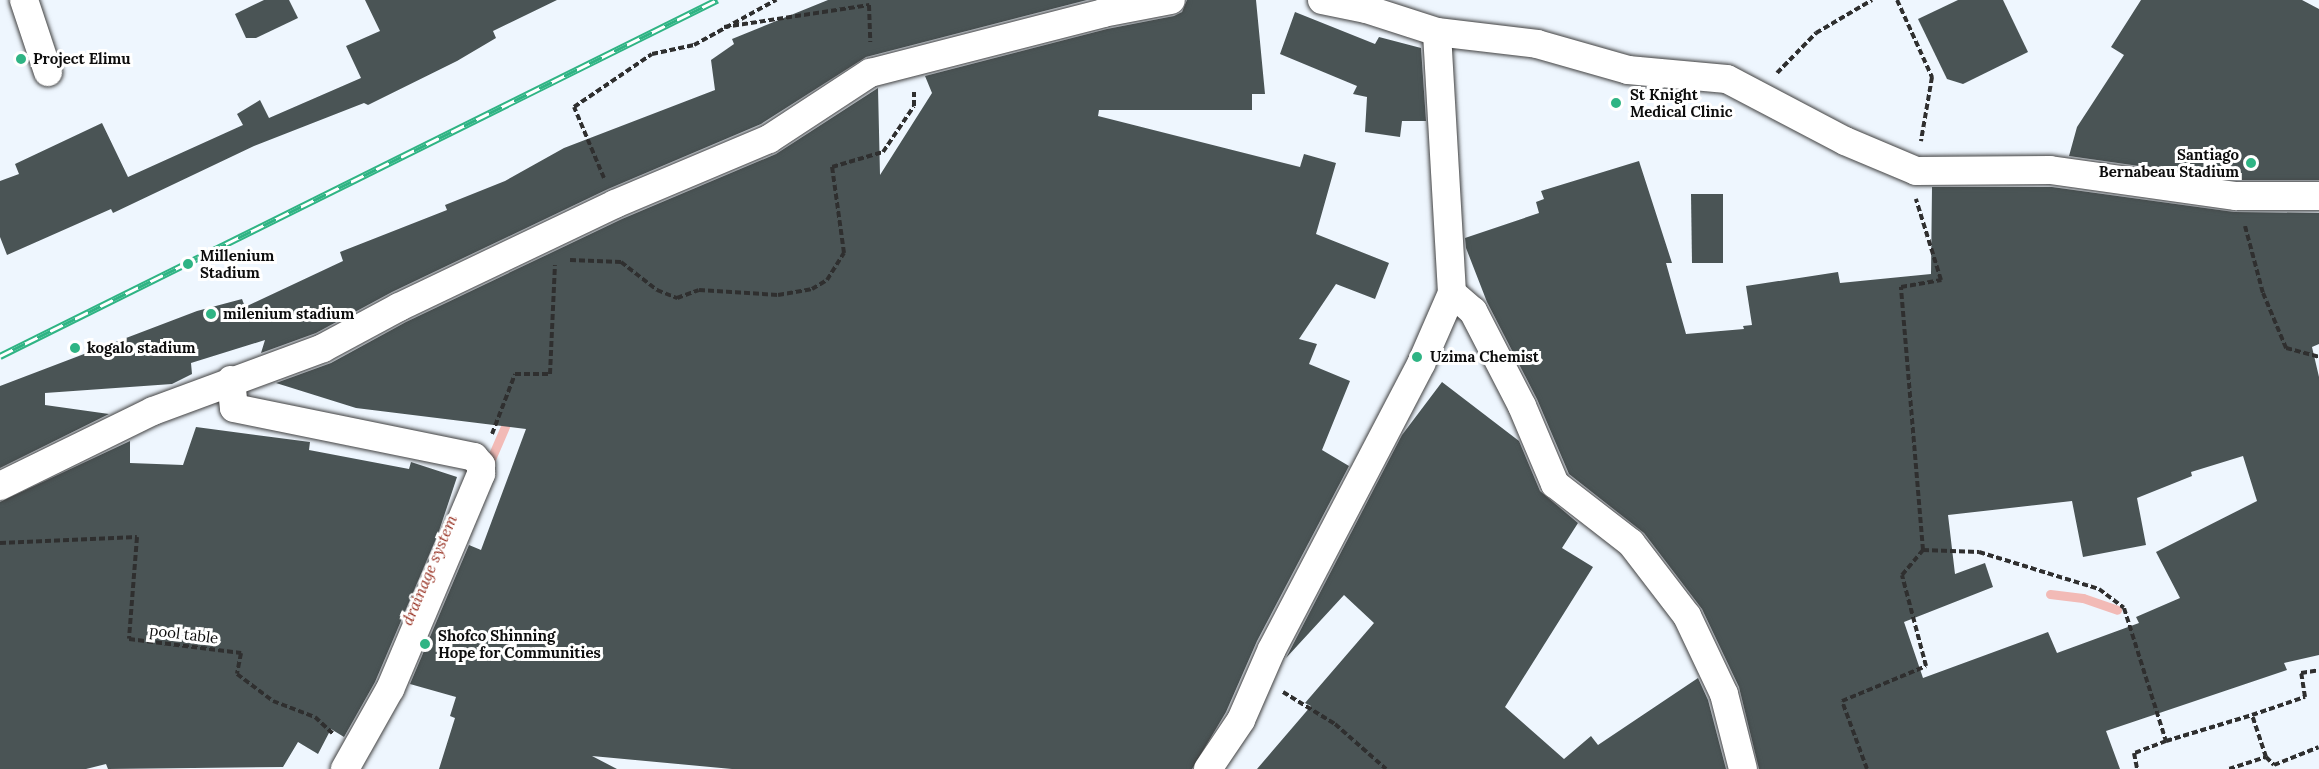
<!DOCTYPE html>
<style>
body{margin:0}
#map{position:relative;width:2319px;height:769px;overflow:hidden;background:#eef6fe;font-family:Lora,serif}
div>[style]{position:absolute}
.stream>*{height:9px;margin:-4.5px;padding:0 4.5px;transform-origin:4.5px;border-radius:4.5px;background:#f2bab6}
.building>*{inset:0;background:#4a5455}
.path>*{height:4px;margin-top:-2px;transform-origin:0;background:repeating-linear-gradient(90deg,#2f2f2f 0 6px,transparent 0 9px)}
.roads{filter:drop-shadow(0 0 2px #404040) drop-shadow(0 0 2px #404040)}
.minor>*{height:28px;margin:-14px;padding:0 14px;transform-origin:14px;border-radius:14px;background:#fff}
.rail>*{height:7px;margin-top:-3.5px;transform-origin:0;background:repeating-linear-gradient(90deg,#fff 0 14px,#2fb484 0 28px);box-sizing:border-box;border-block:2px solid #2fb484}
.dots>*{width:16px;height:16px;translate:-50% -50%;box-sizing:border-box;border:3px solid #fff;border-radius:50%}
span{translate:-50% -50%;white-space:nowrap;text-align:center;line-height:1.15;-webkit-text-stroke:6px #fff;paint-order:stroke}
.poi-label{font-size:15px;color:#0d0d0d;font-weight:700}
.left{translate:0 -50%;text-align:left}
.right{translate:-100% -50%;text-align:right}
.street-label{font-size:15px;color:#0d0d0d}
.water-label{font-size:16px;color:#962e1f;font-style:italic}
</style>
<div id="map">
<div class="stream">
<i style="left:488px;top:466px;width:56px;rotate:-66.7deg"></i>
<i style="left:2050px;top:594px;width:33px;rotate:7deg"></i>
<i style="left:2083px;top:598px;width:36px;rotate:19deg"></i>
</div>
<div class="building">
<i style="clip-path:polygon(264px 0,289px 0,298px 18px,256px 38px,246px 38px,235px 14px)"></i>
<i style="clip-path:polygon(365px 0,557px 0,493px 31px,496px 38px,457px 61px,368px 105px,364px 103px,254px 146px,113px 213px,111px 209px,7px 255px,0 237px,0 181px,19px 174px,15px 164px,102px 123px,128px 177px,243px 125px,237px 114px,260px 100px,269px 118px,361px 78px,346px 46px,380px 31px)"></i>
<i style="clip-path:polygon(828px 0,1087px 0,866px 57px,761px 124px,608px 189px,392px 292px,316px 333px,261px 353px,265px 340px,191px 363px,192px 374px,172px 384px,45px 393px,45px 405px,109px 414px,0 468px,0 386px,197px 311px,242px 299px,245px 307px,343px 261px,340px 252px,447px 210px,445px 205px,505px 181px,564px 148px,715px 90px,711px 60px,734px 44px,732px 39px)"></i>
<i style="clip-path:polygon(1187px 0,1256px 0,1265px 94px,1252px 94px,1252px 110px,1099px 110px,1098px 116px,1300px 167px,1304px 154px,1336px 163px,1316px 234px,1389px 263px,1375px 299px,1336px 284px,1299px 339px,1317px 344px,1309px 364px,1350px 381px,1322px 450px,1349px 466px,1257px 641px,1226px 712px,1192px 769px,732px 769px,592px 756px,617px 769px,439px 769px,455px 718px,450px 716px,456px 697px,410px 684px,469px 545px,481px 550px,526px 429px,356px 408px,276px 383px,331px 363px,406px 322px,622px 219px,776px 154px,878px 88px,880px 175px,932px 93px,925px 76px,1107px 29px,1174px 16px,1182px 12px)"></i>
<i style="clip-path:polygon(1958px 0,2003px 0,2028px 52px,1963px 84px,1947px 79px,1918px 19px)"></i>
<i style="clip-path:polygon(2141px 0,2302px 0,2319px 9px,2319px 180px,2237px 180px,2069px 156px,2077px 127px,2124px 55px,2111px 47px)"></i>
<i style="clip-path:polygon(1295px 12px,1375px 44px,1379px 37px,1421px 48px,1426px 121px,1402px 121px,1400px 137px,1365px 132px,1367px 97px,1353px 94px,1357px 86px,1280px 54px)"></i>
<i style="clip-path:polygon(evenodd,1639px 161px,1672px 263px,1666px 263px,1686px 334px,1744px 329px,1743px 326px,1752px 325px,1746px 286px,1838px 272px,1840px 283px,1931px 274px,1932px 187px,2052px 187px,2234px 212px,2319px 213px,2319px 344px,2312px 347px,2319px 377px,2319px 655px,2284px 663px,2287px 670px,2106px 731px,2120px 769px,1759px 769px,1739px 687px,1702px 609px,1644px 533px,1569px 474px,1537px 399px,1487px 302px,1466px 248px,1465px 238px,1539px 213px,1536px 202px,1544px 199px,1541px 191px,1639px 161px,2243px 456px,2257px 501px,2156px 552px,2180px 598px,2136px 617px,2139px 623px,2057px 653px,2048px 632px,1923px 678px,1904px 622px,1993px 587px,1985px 563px,1955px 574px,1948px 515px,2072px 501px,2083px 557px,2146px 545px,2137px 498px,2192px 476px,2191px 472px,2243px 456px)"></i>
<i style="clip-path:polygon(1691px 194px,1723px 194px,1723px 263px,1692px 263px)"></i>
<i style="clip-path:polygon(1442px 382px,1519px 441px,1540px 491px,1578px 523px,1562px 548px,1593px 567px,1505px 707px,1564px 759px,1591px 736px,1598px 745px,1698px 678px,1708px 700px,1726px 769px,1257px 769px,1311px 706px,1305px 703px,1374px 623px,1344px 595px,1286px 658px,1402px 435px)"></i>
<i style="clip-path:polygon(196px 427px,310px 442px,309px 450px,409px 469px,411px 462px,457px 477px,438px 534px,375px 682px,344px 737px,331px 729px,318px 754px,298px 742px,283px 767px,108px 769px,106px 764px,86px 769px,0 769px,0 502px,130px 441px,130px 463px,183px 465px)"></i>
</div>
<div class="path">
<i style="left:1897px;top:0;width:85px;rotate:65.6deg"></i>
<i style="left:1932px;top:77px;width:65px;rotate:99.8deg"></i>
<i style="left:724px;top:27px;width:147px;rotate:-8.6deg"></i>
<i style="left:869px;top:5px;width:37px;rotate:88deg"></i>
<i style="left:1777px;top:73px;width:56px;rotate:-45.7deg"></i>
<i style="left:1816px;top:33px;width:65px;rotate:-30.5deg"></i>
<i style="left:604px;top:178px;width:77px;rotate:-112.9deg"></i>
<i style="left:574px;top:107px;width:94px;rotate:-34.2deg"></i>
<i style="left:652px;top:54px;width:43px;rotate:-12.1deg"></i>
<i style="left:694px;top:45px;width:94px;rotate:-28.8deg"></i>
<i style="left:2245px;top:226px;width:69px;rotate:75deg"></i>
<i style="left:2263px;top:293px;width:60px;rotate:67.3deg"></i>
<i style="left:2286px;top:348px;width:34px;rotate:15deg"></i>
<i style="left:570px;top:260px;width:51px;rotate:2.2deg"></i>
<i style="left:621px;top:262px;width:46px;rotate:37.9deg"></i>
<i style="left:657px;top:290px;width:22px;rotate:22deg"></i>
<i style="left:677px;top:298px;width:23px;rotate:-20deg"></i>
<i style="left:699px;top:290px;width:79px;rotate:3.6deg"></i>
<i style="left:778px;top:295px;width:35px;rotate:-10deg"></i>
<i style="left:812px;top:289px;width:17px;rotate:-31deg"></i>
<i style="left:827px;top:280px;width:32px;rotate:-58deg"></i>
<i style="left:844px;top:253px;width:87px;rotate:-97.9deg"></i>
<i style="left:832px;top:167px;width:53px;rotate:-16.4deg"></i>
<i style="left:883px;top:152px;width:55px;rotate:-56deg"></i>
<i style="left:914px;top:106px;width:14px;rotate:-90deg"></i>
<i style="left:492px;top:434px;width:64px;rotate:-69deg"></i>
<i style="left:515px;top:374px;width:35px"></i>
<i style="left:550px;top:374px;width:109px;rotate:-87.4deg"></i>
<i style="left:0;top:543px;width:137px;rotate:-2.5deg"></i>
<i style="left:137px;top:537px;width:102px;rotate:94.5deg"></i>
<i style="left:129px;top:639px;width:113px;rotate:7.1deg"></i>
<i style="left:241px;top:653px;width:21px;rotate:101deg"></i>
<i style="left:237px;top:674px;width:45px;rotate:36.9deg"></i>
<i style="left:273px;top:701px;width:45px;rotate:20.9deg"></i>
<i style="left:315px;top:717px;width:25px;rotate:43deg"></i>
<i style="left:1923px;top:550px;width:56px;rotate:2deg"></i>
<i style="left:1979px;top:552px;width:126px;rotate:17.1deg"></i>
<i style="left:2099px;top:589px;width:31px;rotate:37deg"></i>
<i style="left:2124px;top:608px;width:139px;rotate:72.5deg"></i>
<i style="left:2166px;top:741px;width:34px;rotate:159deg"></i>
<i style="left:2134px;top:753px;width:16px;rotate:79deg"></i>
<i style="left:1283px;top:692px;width:61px;rotate:31.6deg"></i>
<i style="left:1335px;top:724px;width:68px;rotate:41.4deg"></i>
<i style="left:2166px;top:741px;width:90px;rotate:-16.8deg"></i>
<i style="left:2266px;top:757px;width:44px;rotate:-108.4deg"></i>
<i style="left:2252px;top:715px;width:56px;rotate:-18.8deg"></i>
<i style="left:2305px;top:697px;width:24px;rotate:-99deg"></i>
<i style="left:2301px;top:673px;width:18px;rotate:-9deg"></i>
<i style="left:1867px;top:769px;width:72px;rotate:-110.2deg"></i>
<i style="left:1842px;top:701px;width:91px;rotate:-22.6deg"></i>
<i style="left:1926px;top:666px;width:94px;rotate:-104.8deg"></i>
<i style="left:1902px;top:575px;width:33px;rotate:-50deg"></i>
<i style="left:1923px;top:550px;width:264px;rotate:-94.8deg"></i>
<i style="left:1901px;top:287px;width:41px;rotate:-9.9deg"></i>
<i style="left:1941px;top:280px;width:85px;rotate:-107.2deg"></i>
<i style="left:2229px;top:769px;width:39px;rotate:-18deg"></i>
<i style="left:2266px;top:757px;width:11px;rotate:45deg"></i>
<i style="left:2274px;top:765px;width:48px;rotate:-21.8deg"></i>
</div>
<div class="roads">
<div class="minor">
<i style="left:24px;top:0;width:76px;rotate:71.6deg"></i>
<i style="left:1322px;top:0;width:45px;rotate:11.6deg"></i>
<i style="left:1366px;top:9px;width:75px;rotate:17.9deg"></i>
<i style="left:1437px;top:32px;width:101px;rotate:6.8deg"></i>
<i style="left:1537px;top:44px;width:95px;rotate:15.9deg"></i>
<i style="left:1628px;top:70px;width:99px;rotate:5.2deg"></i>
<i style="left:1727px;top:79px;width:133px;rotate:27.7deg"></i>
<i style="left:1845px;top:141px;width:77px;rotate:22.9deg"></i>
<i style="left:1916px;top:171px;width:134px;rotate:-0.4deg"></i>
<i style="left:2050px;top:170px;width:188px;rotate:8deg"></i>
<i style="left:2236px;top:196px;width:83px"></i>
<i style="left:1452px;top:293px;width:28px;rotate:41deg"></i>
<i style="left:1473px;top:311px;width:107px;rotate:62.7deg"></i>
<i style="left:1522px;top:406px;width:85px;rotate:67.1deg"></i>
<i style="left:1555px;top:484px;width:96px;rotate:37.8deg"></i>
<i style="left:1631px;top:543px;width:92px;rotate:52.5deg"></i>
<i style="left:1687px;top:616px;width:86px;rotate:64.6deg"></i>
<i style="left:1724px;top:694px;width:77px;rotate:75.8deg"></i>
<i style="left:231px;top:380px;width:28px;rotate:84deg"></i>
<i style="left:234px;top:408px;width:245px;rotate:11.5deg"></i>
<i style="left:474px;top:457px;width:11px;rotate:49deg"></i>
<i style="left:481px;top:465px;width:9px;rotate:90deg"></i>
<i style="left:481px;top:474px;width:233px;rotate:112.9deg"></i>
<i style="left:390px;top:689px;width:92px;rotate:119.4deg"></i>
<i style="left:0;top:486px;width:170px;rotate:-26.1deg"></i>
<i style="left:153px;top:411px;width:181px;rotate:-20.3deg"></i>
<i style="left:323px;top:348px;width:86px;rotate:-28.3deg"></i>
<i style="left:399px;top:307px;width:239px;rotate:-25.5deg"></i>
<i style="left:615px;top:204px;width:167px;rotate:-22.9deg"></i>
<i style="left:769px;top:139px;width:121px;rotate:-33.2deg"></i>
<i style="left:870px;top:73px;width:241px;rotate:-14.4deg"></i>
<i style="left:1103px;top:13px;width:69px;rotate:-10.8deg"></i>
<i style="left:1208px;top:769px;width:59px;rotate:-56deg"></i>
<i style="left:1241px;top:720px;width:77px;rotate:-66.4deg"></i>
<i style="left:1272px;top:649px;width:322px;rotate:-62.4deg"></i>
<i style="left:1421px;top:364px;width:77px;rotate:-66.4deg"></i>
<i style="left:1452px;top:293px;width:261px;rotate:-93.3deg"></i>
</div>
</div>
<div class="rail">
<i style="left:0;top:356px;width:801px;rotate:-26.41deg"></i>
</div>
<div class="dots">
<i style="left:21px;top:59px;background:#2fb484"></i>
<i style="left:1616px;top:103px;background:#2fb484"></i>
<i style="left:2251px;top:163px;background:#2fb484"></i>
<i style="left:188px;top:264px;background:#2fb484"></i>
<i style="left:211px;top:314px;background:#2fb484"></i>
<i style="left:75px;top:348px;background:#2fb484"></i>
<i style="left:1417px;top:357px;background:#2fb484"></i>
<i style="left:425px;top:644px;background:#2fb484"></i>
</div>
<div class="poi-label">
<span class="left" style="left:33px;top:59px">Project Elimu</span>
<span class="left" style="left:1630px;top:103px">St Knight<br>Medical Clinic</span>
<span class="right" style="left:2239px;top:163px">Santiago<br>Bernabeau Stadium</span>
<span class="left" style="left:200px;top:264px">Millenium<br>Stadium</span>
<span class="left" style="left:223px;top:314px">milenium stadium</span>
<span class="left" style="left:87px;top:348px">kogalo stadium</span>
<span class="left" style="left:1430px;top:357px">Uzima Chemist</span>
<span class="left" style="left:438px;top:644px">Shofco Shinning<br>Hope for Communities</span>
</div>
<div class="street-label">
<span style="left:184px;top:634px;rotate:7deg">pool table</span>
</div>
<div class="water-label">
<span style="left:429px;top:570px;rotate:-67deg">drainage system</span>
</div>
</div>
